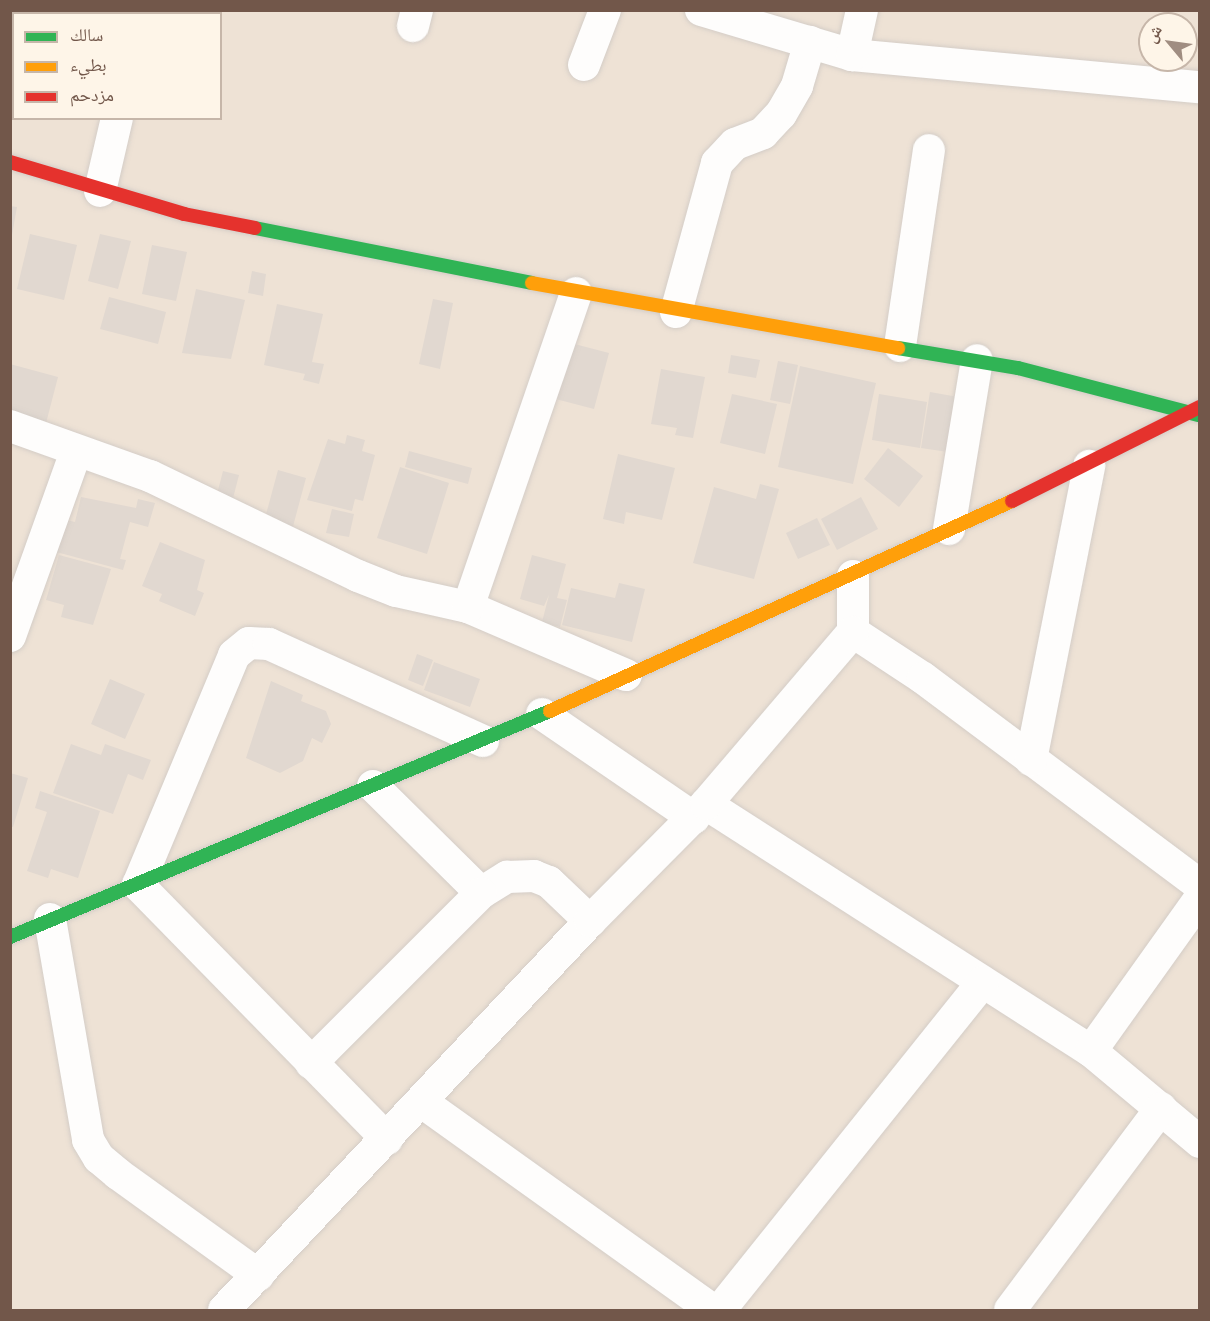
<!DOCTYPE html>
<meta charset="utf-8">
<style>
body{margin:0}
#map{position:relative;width:1210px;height:1321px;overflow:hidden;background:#f5f0e8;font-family:Signika,"Noto Naskh Arabic",sans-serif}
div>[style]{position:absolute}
.residential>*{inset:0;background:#eee2d5}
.building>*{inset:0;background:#e1d8d0}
.roads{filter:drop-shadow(0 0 2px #d4cdc7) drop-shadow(0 0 2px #d4cdc7)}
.street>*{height:32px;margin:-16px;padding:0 16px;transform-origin:16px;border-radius:16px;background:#fefdfc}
.fast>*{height:14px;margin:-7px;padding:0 7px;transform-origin:7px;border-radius:7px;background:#30b455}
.slow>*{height:14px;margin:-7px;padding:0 7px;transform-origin:7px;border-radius:7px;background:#ff9f0a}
.jam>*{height:14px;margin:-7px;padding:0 7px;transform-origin:7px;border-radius:7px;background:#e5322d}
span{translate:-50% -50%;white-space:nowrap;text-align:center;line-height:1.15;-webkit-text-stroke:4.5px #fef5e8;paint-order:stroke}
.frame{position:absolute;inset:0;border:12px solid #72574a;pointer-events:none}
.legend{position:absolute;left:12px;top:12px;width:210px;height:108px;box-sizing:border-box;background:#fef5e8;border:2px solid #c6b6a9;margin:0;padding:8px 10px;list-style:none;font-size:18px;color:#72574a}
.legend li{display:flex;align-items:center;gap:12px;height:30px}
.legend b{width:30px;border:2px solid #c6b6a9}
.north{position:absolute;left:1138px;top:12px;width:60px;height:60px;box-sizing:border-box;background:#fef5e8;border:2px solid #c6b6a9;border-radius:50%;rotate:299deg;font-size:16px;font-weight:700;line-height:24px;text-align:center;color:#72574a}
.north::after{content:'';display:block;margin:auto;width:21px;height:27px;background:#a08d81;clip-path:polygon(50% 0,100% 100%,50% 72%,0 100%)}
</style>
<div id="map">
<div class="residential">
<i style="clip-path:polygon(evenodd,11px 11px,1199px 11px,1199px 1310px,11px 1310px,11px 11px,14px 14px,220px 14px,220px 118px,14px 118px,14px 14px,11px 11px,1150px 24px,1186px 24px,1186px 60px,1150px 60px,1150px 24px)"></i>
</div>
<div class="building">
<i style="clip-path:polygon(10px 206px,17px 207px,12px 235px,10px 235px)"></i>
<i style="clip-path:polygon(30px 234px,77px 245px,64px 300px,17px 289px)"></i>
<i style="clip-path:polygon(100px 234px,131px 241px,118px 289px,88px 281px)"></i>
<i style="clip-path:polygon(152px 245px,187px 252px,176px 301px,142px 294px)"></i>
<i style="clip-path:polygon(252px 271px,266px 274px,263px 296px,248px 293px)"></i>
<i style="clip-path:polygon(196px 289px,245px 300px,231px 359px,182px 353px)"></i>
<i style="clip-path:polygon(109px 297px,166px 312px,158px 344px,100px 329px)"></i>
<i style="clip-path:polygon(433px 299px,453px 303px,440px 369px,419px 364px)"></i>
<i style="clip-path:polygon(277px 304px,323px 314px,312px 362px,324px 364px,319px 384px,303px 380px,305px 374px,264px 365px)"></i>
<i style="clip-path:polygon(563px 341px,609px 353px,594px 409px,548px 397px)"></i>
<i style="clip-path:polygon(731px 355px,760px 360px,756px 378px,728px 373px)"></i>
<i style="clip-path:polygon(778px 361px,798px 365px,790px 404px,770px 400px)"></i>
<i style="clip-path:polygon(10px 364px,58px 377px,45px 427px,10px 418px)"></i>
<i style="clip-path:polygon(800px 366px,876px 383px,853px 484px,778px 467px)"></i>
<i style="clip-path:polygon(661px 369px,705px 377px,693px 438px,675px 435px,677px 428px,651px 424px)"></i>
<i style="clip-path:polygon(930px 392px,958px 397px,948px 452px,921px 448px)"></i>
<i style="clip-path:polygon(732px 394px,777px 404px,765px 454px,720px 443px)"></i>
<i style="clip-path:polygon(879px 394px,927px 402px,920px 448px,872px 440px)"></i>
<i style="clip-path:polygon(347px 435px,365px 440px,362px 451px,375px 455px,363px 501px,355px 499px,352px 511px,307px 500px,328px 439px,345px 444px)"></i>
<i style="clip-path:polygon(888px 448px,923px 476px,899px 507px,864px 479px)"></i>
<i style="clip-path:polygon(409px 451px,472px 468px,468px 484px,405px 467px)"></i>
<i style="clip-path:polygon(618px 454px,675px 468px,662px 520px,626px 512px,624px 524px,603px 519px)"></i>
<i style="clip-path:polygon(400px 467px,449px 483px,427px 554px,377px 538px)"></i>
<i style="clip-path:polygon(278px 470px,306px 478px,292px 530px,264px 522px)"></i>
<i style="clip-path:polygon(223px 471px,239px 475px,231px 506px,215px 502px)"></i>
<i style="clip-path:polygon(760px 484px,779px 489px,754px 579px,693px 563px,714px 487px,756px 499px)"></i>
<i style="clip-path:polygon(81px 497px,136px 508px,138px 499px,155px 503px,148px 527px,130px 522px,120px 559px,126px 560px,123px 570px,49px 550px,58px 518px,75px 522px)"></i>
<i style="clip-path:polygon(861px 497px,878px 529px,837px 550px,821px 519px)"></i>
<i style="clip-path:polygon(332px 509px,354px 514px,349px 537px,326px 533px)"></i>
<i style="clip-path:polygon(817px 518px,830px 545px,798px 559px,786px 533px)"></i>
<i style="clip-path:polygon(160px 542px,205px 560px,197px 590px,204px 593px,195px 616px,159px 601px,162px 594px,142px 586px)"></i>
<i style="clip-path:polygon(59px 555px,111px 569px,93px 625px,61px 617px,64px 605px,46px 600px)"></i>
<i style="clip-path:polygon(532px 555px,566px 564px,557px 598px,567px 600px,560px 627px,542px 622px,549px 595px,544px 606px,520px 599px)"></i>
<i style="clip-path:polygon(619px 583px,645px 589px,632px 642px,562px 625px,571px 588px,615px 598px)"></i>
<i style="clip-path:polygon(417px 654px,433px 660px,423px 686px,408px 680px)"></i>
<i style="clip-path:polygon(434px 662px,480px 679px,470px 707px,424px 690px)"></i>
<i style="clip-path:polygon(110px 679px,145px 694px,125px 739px,91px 724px)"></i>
<i style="clip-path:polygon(271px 681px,303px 695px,301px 701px,326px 711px,331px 724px,322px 743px,312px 738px,303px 761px,280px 773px,246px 758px)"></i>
<i style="clip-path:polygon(71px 744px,101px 755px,105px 744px,151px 760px,143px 780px,128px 774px,113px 814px,53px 793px)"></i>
<i style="clip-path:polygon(10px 773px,28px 778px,13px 827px,10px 826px)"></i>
<i style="clip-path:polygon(40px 791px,100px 811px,78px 878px,51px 869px,48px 878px,27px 871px,47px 812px,35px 808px)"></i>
</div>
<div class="roads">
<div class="street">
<i style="left:701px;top:10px;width:158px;rotate:16.6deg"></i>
<i style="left:852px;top:55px;width:349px;rotate:5.3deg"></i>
<i style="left:143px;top:14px;width:4px;rotate:-76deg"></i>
<i style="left:413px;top:26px;width:16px;rotate:-76deg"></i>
<i style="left:852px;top:55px;width:46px;rotate:-77.5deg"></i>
<i style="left:584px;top:65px;width:59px;rotate:-69.1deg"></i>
<i style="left:100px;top:191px;width:75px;rotate:-76.9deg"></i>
<i style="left:676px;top:312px;width:155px;rotate:-74.6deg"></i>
<i style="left:717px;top:163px;width:26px;rotate:-47deg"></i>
<i style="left:735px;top:144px;width:30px;rotate:-21deg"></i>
<i style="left:763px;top:133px;width:26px;rotate:-47deg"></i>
<i style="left:781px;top:114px;width:32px;rotate:-60deg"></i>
<i style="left:797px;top:86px;width:46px;rotate:-73.5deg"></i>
<i style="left:900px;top:346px;width:198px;rotate:-81.6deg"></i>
<i style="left:10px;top:426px;width:149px;rotate:19.7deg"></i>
<i style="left:150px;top:476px;width:231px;rotate:25.7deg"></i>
<i style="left:358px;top:576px;width:41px;rotate:21.5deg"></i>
<i style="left:396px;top:591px;width:74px;rotate:12.5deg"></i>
<i style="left:468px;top:607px;width:172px;rotate:23.3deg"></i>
<i style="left:949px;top:529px;width:171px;rotate:-80.6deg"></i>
<i style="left:853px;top:576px;width:56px;rotate:90deg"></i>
<i style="left:853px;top:632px;width:84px;rotate:33.3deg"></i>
<i style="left:923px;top:678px;width:346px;rotate:36.8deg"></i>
<i style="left:468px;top:607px;width:332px;rotate:-71deg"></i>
<i style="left:10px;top:636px;width:195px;rotate:-70.3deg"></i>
<i style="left:542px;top:714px;width:184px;rotate:34.4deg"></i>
<i style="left:1031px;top:760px;width:300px;rotate:-78.8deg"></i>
<i style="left:373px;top:786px;width:152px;rotate:44.7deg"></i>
<i style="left:481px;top:893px;width:31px;rotate:-32deg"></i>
<i style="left:507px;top:877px;width:27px;rotate:-2deg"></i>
<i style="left:534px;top:876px;width:16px;rotate:22deg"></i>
<i style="left:549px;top:882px;width:57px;rotate:43.6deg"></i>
<i style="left:706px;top:804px;width:457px;rotate:32.7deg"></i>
<i style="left:1091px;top:1051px;width:142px;rotate:39.9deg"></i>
<i style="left:50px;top:919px;width:224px;rotate:80.2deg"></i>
<i style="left:88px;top:1140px;width:21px;rotate:59deg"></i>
<i style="left:99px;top:1158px;width:25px;rotate:40deg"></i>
<i style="left:118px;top:1174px;width:173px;rotate:35.8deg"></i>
<i style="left:1091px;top:1051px;width:188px;rotate:-54.5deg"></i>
<i style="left:311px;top:1063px;width:240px;rotate:-45deg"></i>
<i style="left:422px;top:1102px;width:357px;rotate:35.6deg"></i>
<i style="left:387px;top:1139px;width:356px;rotate:-134.4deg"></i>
<i style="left:138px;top:885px;width:249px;rotate:-67.3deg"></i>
<i style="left:234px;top:655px;width:19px;rotate:-39deg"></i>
<i style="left:249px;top:643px;width:20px;rotate:3deg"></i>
<i style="left:269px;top:644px;width:235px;rotate:24.4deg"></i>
<i style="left:224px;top:1310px;width:534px;rotate:-46.74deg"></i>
<i style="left:590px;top:921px;width:165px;rotate:-45.2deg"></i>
<i style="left:706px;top:804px;width:226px;rotate:-49.5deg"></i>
<i style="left:720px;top:1310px;width:420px;rotate:-51.3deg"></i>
<i style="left:1010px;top:1310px;width:252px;rotate:-53.2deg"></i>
</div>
<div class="fast">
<i style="left:255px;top:228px;width:282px;rotate:11.2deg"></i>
<i style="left:898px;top:348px;width:122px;rotate:9.5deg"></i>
<i style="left:1018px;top:368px;width:186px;rotate:14.6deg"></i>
<i style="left:10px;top:937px;width:585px;rotate:-22.71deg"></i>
</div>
<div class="slow">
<i style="left:532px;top:283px;width:372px;rotate:10.1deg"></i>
<i style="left:550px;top:711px;width:507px;rotate:-24.44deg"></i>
</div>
<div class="jam">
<i style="left:10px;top:162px;width:182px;rotate:16.6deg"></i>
<i style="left:184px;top:214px;width:72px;rotate:11.2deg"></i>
<i style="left:1012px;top:501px;width:210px;rotate:-26.6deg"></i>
</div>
</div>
<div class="frame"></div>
<ul class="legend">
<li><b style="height:8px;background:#30b455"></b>سالك</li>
<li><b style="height:8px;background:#ff9f0a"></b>بطيء</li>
<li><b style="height:8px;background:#e5322d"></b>مزدحم</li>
</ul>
<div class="north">ش</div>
</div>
